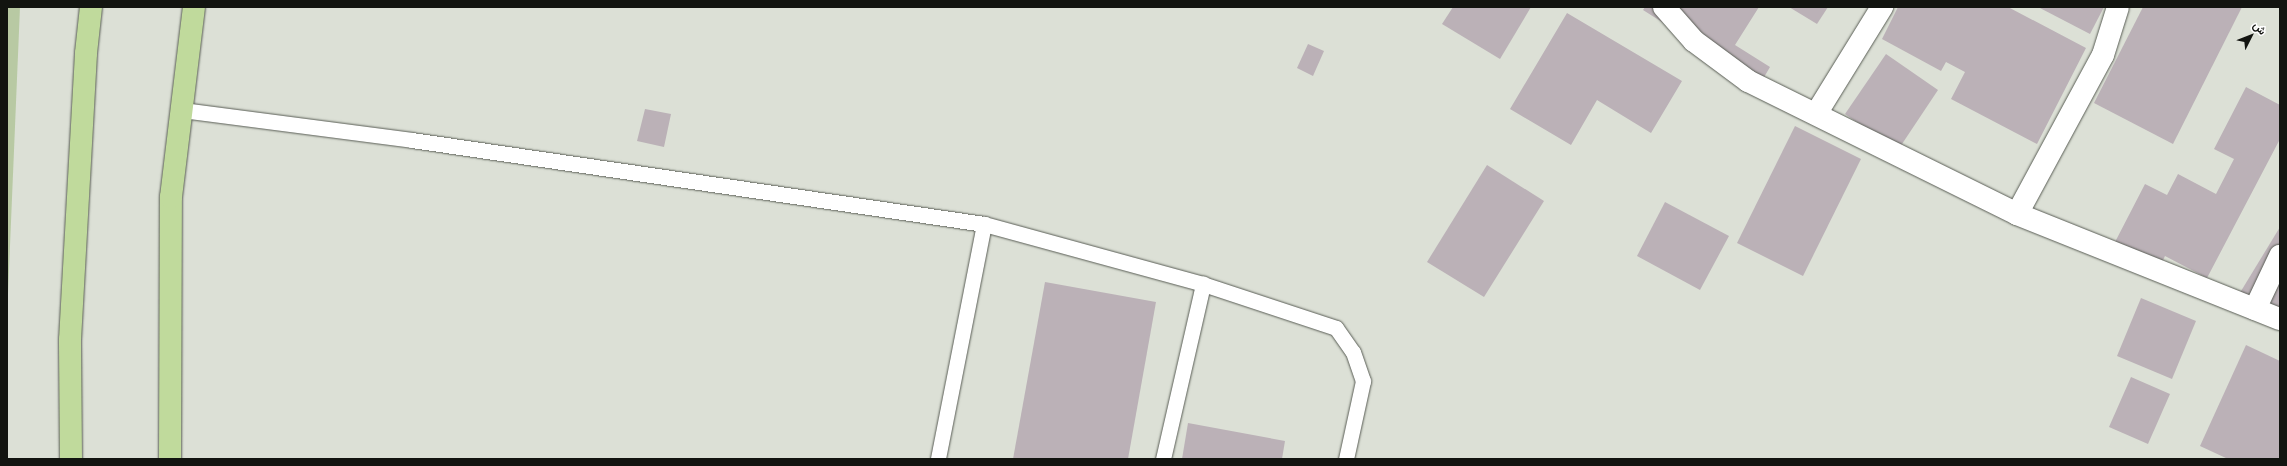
<!DOCTYPE html>
<meta charset="utf-8">
<style>
body{margin:0}
#map{position:relative;width:2287px;height:466px;overflow:hidden;background:#dce0d6;font-family:Barlow,Vazirmatn,sans-serif}
div>[style]{position:absolute}
.green>*{inset:0;background:#b8c9a3}
.building>*{inset:0;background:#bbb1b7}
.roads{filter:drop-shadow(0 0 1px #595d55) drop-shadow(0 0 1px #595d55)}
.service>*{height:15px;margin:-7.5px;padding:0 7.5px;transform-origin:7.5px;border-radius:7.5px;background:#fff}
.minor>*{height:22px;margin:-11px;padding:0 11px;transform-origin:11px;border-radius:11px;background:#fff}
.trunk>*{height:22px;margin:-11px;padding:0 11px;transform-origin:11px;border-radius:11px;background:#c0da9c}
span{translate:-50% -50%;white-space:nowrap;text-align:center;line-height:1.15;-webkit-text-stroke:3.5px #fff;paint-order:stroke}
.frame{position:absolute;inset:0;border:8px solid #121410;pointer-events:none}
.north{position:absolute;left:2231px;top:16px;width:40px;height:40px;-webkit-text-stroke:3px #fff;paint-order:stroke;rotate:48deg;font-size:11px;font-weight:700;line-height:16px;text-align:center;color:#121410}
.north::after{content:'';display:block;margin:auto;width:14px;height:18px;background:#121410;clip-path:polygon(50% 0,100% 100%,50% 72%,0 100%)}
</style>
<div id="map">
<div class="green">
<i style="clip-path:polygon(7px 7px,20px 7px,7px 318px)"></i>
</div>
<div class="building">
<i style="clip-path:polygon(1453px 7px,1531px 7px,1500px 59px,1442px 24px)"></i>
<i style="clip-path:polygon(1645px 7px,1759px 7px,1735px 45px,1770px 67px,1760px 84px,1643px 10px)"></i>
<i style="clip-path:polygon(1789px 7px,1828px 7px,1817px 24px)"></i>
<i style="clip-path:polygon(1898px 7px,2008px 7px,2086px 48px,2037px 144px,1951px 99px,1965px 72px,1946px 62px,1941px 71px,1882px 39px)"></i>
<i style="clip-path:polygon(2038px 7px,2104px 7px,2090px 34px)"></i>
<i style="clip-path:polygon(2143px 7px,2242px 7px,2173px 144px,2094px 103px)"></i>
<i style="clip-path:polygon(1567px 13px,1682px 81px,1651px 133px,1597px 100px,1571px 145px,1510px 109px)"></i>
<i style="clip-path:polygon(1308px 44px,1324px 51px,1313px 76px,1297px 68px)"></i>
<i style="clip-path:polygon(1886px 54px,1938px 90px,1898px 150px,1845px 114px)"></i>
<i style="clip-path:polygon(2246px 87px,2280px 105px,2280px 139px,2207px 278px,2165px 256px,2159px 268px,2114px 244px,2145px 184px,2167px 195px,2178px 174px,2216px 194px,2234px 159px,2214px 149px)"></i>
<i style="clip-path:polygon(645px 109px,671px 114px,664px 147px,637px 141px)"></i>
<i style="clip-path:polygon(1795px 126px,1861px 159px,1803px 276px,1737px 243px)"></i>
<i style="clip-path:polygon(1487px 165px,1544px 201px,1484px 297px,1427px 262px)"></i>
<i style="clip-path:polygon(1665px 202px,1729px 236px,1700px 290px,1637px 256px)"></i>
<i style="clip-path:polygon(2280px 227px,2280px 322px,2238px 296px)"></i>
<i style="clip-path:polygon(1045px 282px,1156px 302px,1128px 459px,1013px 459px)"></i>
<i style="clip-path:polygon(2141px 298px,2196px 321px,2172px 379px,2117px 356px)"></i>
<i style="clip-path:polygon(2246px 345px,2280px 361px,2280px 459px,2228px 459px,2200px 446px)"></i>
<i style="clip-path:polygon(2131px 377px,2170px 394px,2148px 444px,2109px 427px)"></i>
<i style="clip-path:polygon(1188px 423px,1285px 441px,1282px 459px,1182px 459px)"></i>
</div>
<div class="roads">
<div class="service">
<i style="left:182px;top:110px;width:232px;rotate:7.4deg"></i>
<i style="left:412px;top:140px;width:578px;rotate:8.35deg"></i>
<i style="left:984px;top:224px;width:239px;rotate:101.1deg"></i>
<i style="left:984px;top:224px;width:227px;rotate:15.3deg"></i>
<i style="left:1203px;top:284px;width:140px;rotate:18.3deg"></i>
<i style="left:1336px;top:328px;width:29px;rotate:55deg"></i>
<i style="left:1353px;top:352px;width:31px;rotate:71deg"></i>
<i style="left:1363px;top:381px;width:80px;rotate:102.3deg"></i>
<i style="left:1163px;top:459px;width:180px;rotate:-77.1deg"></i>
</div>
<div class="minor">
<i style="left:1664px;top:7px;width:45px;rotate:48.6deg"></i>
<i style="left:1694px;top:41px;width:67px;rotate:36.5deg"></i>
<i style="left:1748px;top:81px;width:300px;rotate:26.3deg"></i>
<i style="left:2017px;top:214px;width:283px;rotate:21.8deg"></i>
<i style="left:1816px;top:114px;width:126px;rotate:-58.3deg"></i>
<i style="left:2017px;top:214px;width:181px;rotate:-61.6deg"></i>
<i style="left:2103px;top:55px;width:50px;rotate:-72.6deg"></i>
<i style="left:2255px;top:309px;width:59px;rotate:-64.7deg"></i>
</div>
<div class="trunk">
<i style="left:71px;top:459px;width:119px;rotate:-90.5deg"></i>
<i style="left:70px;top:340px;width:287px;rotate:-86.8deg"></i>
<i style="left:86px;top:53px;width:46px;rotate:-83.8deg"></i>
<i style="left:170px;top:459px;width:262px;rotate:-89.8deg"></i>
<i style="left:171px;top:197px;width:191px;rotate:-83.1deg"></i>
</div>
</div>
<div class="frame"></div>
<div class="north">ش</div>
</div>
